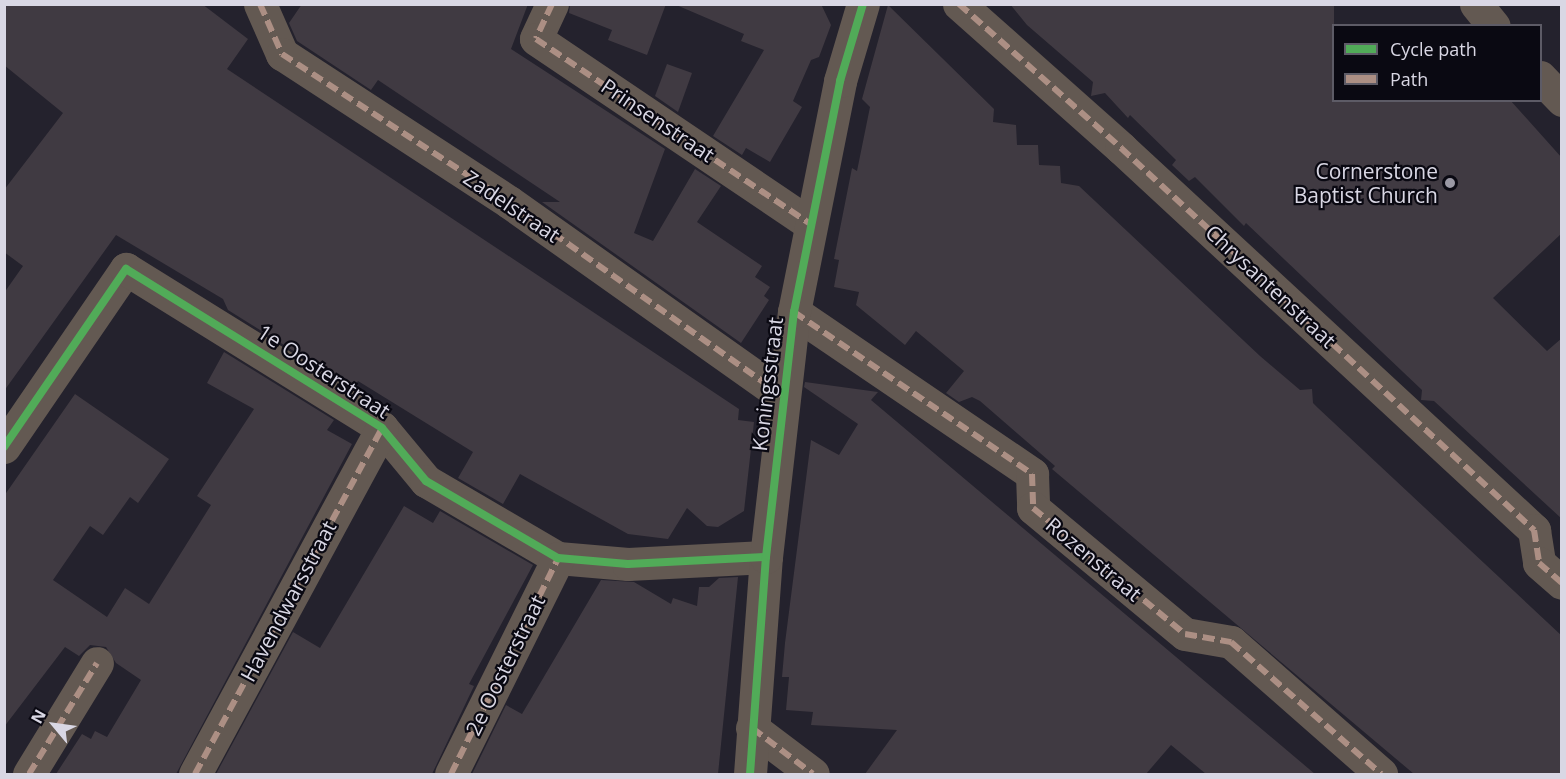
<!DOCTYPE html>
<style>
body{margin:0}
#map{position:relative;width:1566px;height:779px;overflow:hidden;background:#24222d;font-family:"Open Sans",sans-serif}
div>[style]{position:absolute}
.building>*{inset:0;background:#403a42}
.minor>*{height:33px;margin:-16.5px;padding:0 16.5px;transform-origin:16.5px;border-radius:16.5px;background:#635952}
.tertiary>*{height:33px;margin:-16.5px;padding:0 16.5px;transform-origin:16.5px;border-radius:16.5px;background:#635952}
.quiet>*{height:6px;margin-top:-3px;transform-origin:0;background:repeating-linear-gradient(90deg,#ac8f84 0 12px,transparent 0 18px)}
.cycleway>*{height:8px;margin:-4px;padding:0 4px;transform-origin:4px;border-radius:4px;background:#51ab58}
.dots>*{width:16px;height:16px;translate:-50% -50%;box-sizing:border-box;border:3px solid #0a0912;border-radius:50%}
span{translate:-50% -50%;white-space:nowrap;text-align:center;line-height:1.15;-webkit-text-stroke:4.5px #0a0912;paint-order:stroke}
.street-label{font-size:21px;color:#d9d7e4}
.poi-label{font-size:21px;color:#d9d7e4}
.right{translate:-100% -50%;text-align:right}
.frame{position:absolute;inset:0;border:6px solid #d9d7e4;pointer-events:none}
.legend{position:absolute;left:1332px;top:24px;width:210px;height:78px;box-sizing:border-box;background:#0a0912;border:2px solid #5d5b66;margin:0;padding:8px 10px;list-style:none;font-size:18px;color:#d9d7e4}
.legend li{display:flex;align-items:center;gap:12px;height:30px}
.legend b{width:30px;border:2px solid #5d5b66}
.north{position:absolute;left:24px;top:695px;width:60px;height:60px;-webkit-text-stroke:4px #0a0912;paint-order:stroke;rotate:299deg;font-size:16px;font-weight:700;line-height:24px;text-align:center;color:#d9d7e4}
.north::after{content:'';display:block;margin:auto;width:21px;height:27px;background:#d9d7e4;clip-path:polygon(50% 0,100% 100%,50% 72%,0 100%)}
</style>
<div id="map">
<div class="building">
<i style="clip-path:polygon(4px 4px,202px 4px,248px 39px,227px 69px,739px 409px,738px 420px,754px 422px,744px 511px,718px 527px,707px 526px,687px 508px,668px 539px,628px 534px,520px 474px,503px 504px,458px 478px,473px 452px,358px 381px,353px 388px,228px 310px,223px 299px,116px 235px,4px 391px,4px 293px,23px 266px,4px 252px,4px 190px,63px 113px,4px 65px)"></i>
<i style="clip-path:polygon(302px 4px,528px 4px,511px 49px,665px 149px,634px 233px,653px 241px,695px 169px,721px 186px,697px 222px,762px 266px,755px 277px,770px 287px,764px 296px,769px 300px,741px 343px,542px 202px,560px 202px,378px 80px,371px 90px,297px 41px,289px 23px)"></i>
<i style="clip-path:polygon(570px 4px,666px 4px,647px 55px,608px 40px,612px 30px,569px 13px)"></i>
<i style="clip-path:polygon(674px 4px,821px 4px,831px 25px,819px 57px,811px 60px,793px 101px,802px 107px,770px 162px,746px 148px,742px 155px,713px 136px,764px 50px,741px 41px,744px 34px)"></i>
<i style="clip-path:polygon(1010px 4px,1334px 4px,1334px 100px,1510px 100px,1562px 158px,1562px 233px,1493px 298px,1547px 351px,1562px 338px,1562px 519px,1434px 401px,1421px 400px,1422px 390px,1246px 223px,1244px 226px,1195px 177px,1189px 181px,1172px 165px,1176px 160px,1130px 115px,1128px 118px,1105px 93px,1091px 96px,1093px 82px,1027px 25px)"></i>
<i style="clip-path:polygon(888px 5px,994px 109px,993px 122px,1016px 125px,1017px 145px,1038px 145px,1039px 165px,1060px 166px,1061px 183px,1079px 186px,1260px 356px,1300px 390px,1312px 389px,1313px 403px,1318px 408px,1562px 636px,1562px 774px,1414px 774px,1052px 469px,1055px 466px,980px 401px,972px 397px,959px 402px,946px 393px,964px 371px,916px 331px,905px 345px,856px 305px,859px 292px,834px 287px,839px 260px,834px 259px,852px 168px,857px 171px,870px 107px,862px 99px)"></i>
<i style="clip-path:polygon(667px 64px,692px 73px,678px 112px,655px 96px)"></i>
<i style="clip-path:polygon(224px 352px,334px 420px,327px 430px,352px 444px,176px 774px,56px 774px,82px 734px,91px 739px,95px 731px,107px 737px,141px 680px,116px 663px,106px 647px,90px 645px,79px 656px,65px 647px,4px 727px,4px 496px,75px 394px,169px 459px,138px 503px,130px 497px,103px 535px,90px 526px,53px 580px,107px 617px,125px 588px,149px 604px,211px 505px,197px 496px,254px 409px,207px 383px)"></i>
<i style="clip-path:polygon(805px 382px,878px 392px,871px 400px,1315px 774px,1206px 774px,1171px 745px,1146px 774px,865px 774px,897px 730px,811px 725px,813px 712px,786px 710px,789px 677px,782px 677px,785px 643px,811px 440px,839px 455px,858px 424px,804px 387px)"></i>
<i style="clip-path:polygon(404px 506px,433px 523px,440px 511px,533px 565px,469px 684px,474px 686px,432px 774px,216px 774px,293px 632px,320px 648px)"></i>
<i style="clip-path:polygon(738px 577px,718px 774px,472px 774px,506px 705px,522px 714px,601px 580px,634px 582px,671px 604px,673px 598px,697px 606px,699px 587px,709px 587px,719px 578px)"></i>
</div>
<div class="minor">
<i style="left:260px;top:4px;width:55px;rotate:66.3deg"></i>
<i style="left:282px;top:54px;width:271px;rotate:33.1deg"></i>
<i style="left:509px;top:202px;width:334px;rotate:35.3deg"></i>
<i style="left:552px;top:4px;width:38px;rotate:115deg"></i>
<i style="left:536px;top:39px;width:331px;rotate:34deg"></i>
<i style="left:959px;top:4px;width:217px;rotate:41.6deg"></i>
<i style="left:1121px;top:148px;width:563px;rotate:42.77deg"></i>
<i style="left:1534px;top:530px;width:33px;rotate:81deg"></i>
<i style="left:1539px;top:563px;width:30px;rotate:41deg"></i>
<i style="left:794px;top:312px;width:288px;rotate:34.2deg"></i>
<i style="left:1032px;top:474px;width:34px;rotate:88deg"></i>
<i style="left:1033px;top:508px;width:197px;rotate:39.7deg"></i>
<i style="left:1185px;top:634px;width:47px;rotate:9.9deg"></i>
<i style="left:1231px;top:642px;width:200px;rotate:41.3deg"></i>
<i style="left:4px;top:447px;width:216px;rotate:-55.6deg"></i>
<i style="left:126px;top:269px;width:301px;rotate:31.8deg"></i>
<i style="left:382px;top:428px;width:69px;rotate:50.3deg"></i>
<i style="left:426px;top:481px;width:153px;rotate:30.3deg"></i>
<i style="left:558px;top:558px;width:70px;rotate:4.9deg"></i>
<i style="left:628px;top:564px;width:138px;rotate:-2.9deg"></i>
<i style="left:752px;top:728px;width:76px;rotate:37deg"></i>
<i style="left:29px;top:774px;width:130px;rotate:-58.5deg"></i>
<i style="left:195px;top:774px;width:393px;rotate:-61.6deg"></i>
<i style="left:451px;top:774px;width:241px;rotate:-63.6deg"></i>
<i style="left:750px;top:774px;width:218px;rotate:-85.8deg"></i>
<i style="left:766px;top:557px;width:247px;rotate:-83.5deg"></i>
<i style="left:794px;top:312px;width:236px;rotate:-78.7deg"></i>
<i style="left:840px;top:81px;width:80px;rotate:-73.4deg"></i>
</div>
<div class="tertiary">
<i style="left:1476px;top:4px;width:28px;rotate:51deg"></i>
<i style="left:1540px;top:77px;width:32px;rotate:46deg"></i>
</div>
<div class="quiet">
<i style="left:260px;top:4px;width:55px;rotate:66.3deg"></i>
<i style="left:282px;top:54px;width:271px;rotate:33.1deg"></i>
<i style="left:509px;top:202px;width:334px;rotate:35.3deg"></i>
<i style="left:552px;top:4px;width:38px;rotate:115deg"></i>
<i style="left:536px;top:39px;width:331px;rotate:34deg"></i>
<i style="left:959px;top:4px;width:217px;rotate:41.6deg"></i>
<i style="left:1121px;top:148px;width:563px;rotate:42.77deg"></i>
<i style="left:1534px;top:530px;width:33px;rotate:81deg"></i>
<i style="left:1539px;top:563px;width:30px;rotate:41deg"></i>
<i style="left:794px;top:312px;width:288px;rotate:34.2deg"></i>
<i style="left:1032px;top:474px;width:34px;rotate:88deg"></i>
<i style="left:1033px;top:508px;width:197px;rotate:39.7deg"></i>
<i style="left:1185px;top:634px;width:47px;rotate:9.9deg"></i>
<i style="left:1231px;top:642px;width:200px;rotate:41.3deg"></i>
<i style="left:752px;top:728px;width:76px;rotate:37deg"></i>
<i style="left:29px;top:774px;width:130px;rotate:-58.5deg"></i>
<i style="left:195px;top:774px;width:393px;rotate:-61.6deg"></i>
<i style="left:451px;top:774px;width:241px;rotate:-63.6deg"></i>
</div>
<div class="cycleway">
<i style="left:4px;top:447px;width:216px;rotate:-55.6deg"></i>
<i style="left:126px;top:269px;width:301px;rotate:31.8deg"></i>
<i style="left:382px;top:428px;width:69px;rotate:50.3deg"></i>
<i style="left:426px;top:481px;width:153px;rotate:30.3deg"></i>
<i style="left:558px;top:558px;width:70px;rotate:4.9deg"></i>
<i style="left:628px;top:564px;width:138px;rotate:-2.9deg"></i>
<i style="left:750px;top:774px;width:218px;rotate:-85.8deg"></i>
<i style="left:766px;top:557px;width:247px;rotate:-83.5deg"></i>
<i style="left:794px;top:312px;width:236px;rotate:-78.7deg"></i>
<i style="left:840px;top:81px;width:80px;rotate:-73.4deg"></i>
</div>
<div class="dots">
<i style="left:1450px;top:183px;background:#9a98a4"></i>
</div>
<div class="street-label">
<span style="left:658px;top:120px;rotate:34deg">Prinsenstraat</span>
<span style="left:512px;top:206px;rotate:34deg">Zadelstraat</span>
<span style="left:1271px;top:286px;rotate:43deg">Chrysantenstraat</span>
<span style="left:324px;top:371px;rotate:33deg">1e Oosterstraat</span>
<span style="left:767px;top:384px;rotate:-83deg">Koningsstraat</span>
<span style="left:1094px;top:559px;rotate:40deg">Rozenstraat</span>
<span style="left:288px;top:601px;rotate:-62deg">Havendwarsstraat</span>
<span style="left:505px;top:665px;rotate:-64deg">2e Oosterstraat</span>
</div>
<div class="poi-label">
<span class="right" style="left:1438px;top:183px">Cornerstone<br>Baptist Church</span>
</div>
<div class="frame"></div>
<ul class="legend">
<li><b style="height:8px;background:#51ab58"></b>Cycle path</li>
<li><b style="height:8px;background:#ac8f84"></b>Path</li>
</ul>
<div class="north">N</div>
</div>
